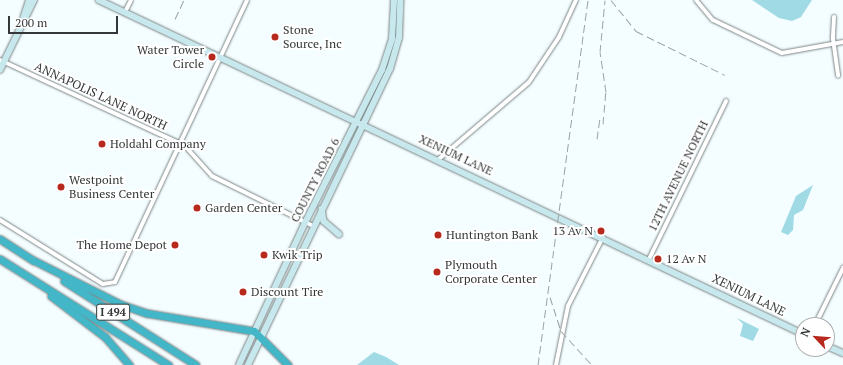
<!DOCTYPE html>
<style>
body{margin:0}
#map{position:relative;width:843px;height:365px;overflow:hidden;background:#f4fdff;font-family:"PT Serif",serif}
div>[style]{position:absolute}
.water>*{inset:0;background:#9fdae5}
.roads{filter:drop-shadow(0 0 1px #7d8586) drop-shadow(0 0 1px #7d8586)}
.street>*{height:4px;margin:-2px;padding:0 2px;transform-origin:2px;border-radius:2px;background:#fff}
.secondary>*{height:5.5px;margin:-2.75px;padding:0 2.75px;transform-origin:2.75px;border-radius:2.75px;background:#c7e9ee}
.highway>*{height:7px;margin:-3.5px;padding:0 3.5px;transform-origin:3.5px;border-radius:3.5px;background:#43b7c8}
.rail>*{height:1px;margin-top:-0.5px;transform-origin:0;background:repeating-linear-gradient(90deg,#9ba2a3 0 8px,transparent 0 12px)}
.dots>*{width:11px;height:11px;translate:-50% -50%;box-sizing:border-box;border:2px solid #fff;border-radius:50%}
span{translate:-50% -50%;white-space:nowrap;text-align:center;line-height:1.15;-webkit-text-stroke:4px #fff;paint-order:stroke}
.shield-label span{padding:1px 3px;background:#fff;border:1px solid;border-radius:3px;-webkit-text-stroke-width:0}
.shield-label{font-size:11px;color:#343738;font-weight:700}
.poi-label{font-size:12px;color:#343738}
.left{translate:0 -50%;text-align:left}
.right{translate:-100% -50%;text-align:right}
.street-label{font-size:12px;color:#343738}
.north{position:absolute;left:795px;top:317px;width:40px;height:40px;box-sizing:border-box;background:#fff;border:1px solid #aeafaf;border-radius:50%;rotate:296deg;font-size:11px;font-weight:700;line-height:16px;text-align:center;color:#343738}
.north::after{content:'';display:block;margin:auto;width:14px;height:18px;background:#b7291d;clip-path:polygon(50% 0,100% 100%,50% 72%,0 100%)}
.scale{position:absolute;left:8px;top:16px;width:110px;height:18px;box-sizing:border-box;border:2px solid #343738;border-top:0;padding-left:5px;font-size:12px;line-height:14px;white-space:nowrap;color:#343738;-webkit-text-stroke:3px #fff;paint-order:stroke}
</style>
<div id="map">
<div class="water">
<i style="clip-path:polygon(752px 0,812px 0,801px 17px,792px 21px,779px 18px)"></i>
<i style="clip-path:polygon(813px 185px,803px 210px,794px 215px,793px 230px,788px 235px,781px 232px,796px 196px)"></i>
<i style="clip-path:polygon(737px 318px,759px 329px,753px 341px,740px 336px,743px 324px)"></i>
<i style="clip-path:polygon(374px 352px,386px 357px,399px 365px,357px 365px)"></i>
</div>
<div class="roads">
<div class="street">
<i style="left:696px;top:0;width:26px;rotate:50deg"></i>
<i style="left:713px;top:20px;width:76px;rotate:25.6deg"></i>
<i style="left:782px;top:53px;width:62px;rotate:-10.2deg"></i>
<i style="left:125px;top:12px;width:13px;rotate:-63deg"></i>
<i style="left:834px;top:17px;width:22px;rotate:93deg"></i>
<i style="left:833px;top:39px;width:37px;rotate:82deg"></i>
<i style="left:0;top:60px;width:204px;rotate:24.9deg"></i>
<i style="left:185px;top:146px;width:40px;rotate:48deg"></i>
<i style="left:212px;top:176px;width:113px;rotate:26.3deg"></i>
<i style="left:439px;top:159px;width:118px;rotate:-40.5deg"></i>
<i style="left:529px;top:82px;width:54px;rotate:-56.3deg"></i>
<i style="left:559px;top:37px;width:41px;rotate:-65.3deg"></i>
<i style="left:0;top:220px;width:121px;rotate:31.9deg"></i>
<i style="left:103px;top:284px;width:12px;rotate:-9deg"></i>
<i style="left:115px;top:282px;width:311px;rotate:-64.9deg"></i>
<i style="left:649px;top:259px;width:176px;rotate:-64deg"></i>
<i style="left:815px;top:325px;width:64px;rotate:-63.8deg"></i>
<i style="left:556px;top:365px;width:60px;rotate:-78.5deg"></i>
<i style="left:568px;top:306px;width:77px;rotate:-63.1deg"></i>
</div>
<div class="secondary">
<i style="left:99px;top:0;width:779px;rotate:25.38deg"></i>
<i style="left:23px;top:19px;width:20px;rotate:-72deg"></i>
<i style="left:0;top:70px;width:78px;rotate:-64.1deg"></i>
<i style="left:322px;top:209px;width:12px;rotate:81deg"></i>
<i style="left:324px;top:221px;width:20px;rotate:41deg"></i>
<i style="left:827px;top:346px;width:17px;rotate:24deg"></i>
<i style="left:239px;top:365px;width:157px;rotate:-65.1deg"></i>
<i style="left:305px;top:223px;width:171px;rotate:-63.3deg"></i>
<i style="left:382px;top:70px;width:33px;rotate:-72deg"></i>
<i style="left:392px;top:39px;width:39px;rotate:-87deg"></i>
<i style="left:248px;top:365px;width:328px;rotate:-64.4deg"></i>
<i style="left:390px;top:69px;width:32px;rotate:-74deg"></i>
<i style="left:399px;top:38px;width:38px;rotate:-88deg"></i>
</div>
<div class="highway">
<i style="left:0;top:239px;width:40px;rotate:32.9deg"></i>
<i style="left:0;top:259px;width:199px;rotate:32.2deg"></i>
<i style="left:31px;top:259px;width:100px;rotate:26.8deg"></i>
<i style="left:120px;top:304px;width:28px;rotate:19deg"></i>
<i style="left:146px;top:313px;width:109px;rotate:9.5deg"></i>
<i style="left:254px;top:331px;width:48px;rotate:45deg"></i>
<i style="left:64px;top:281px;width:156px;rotate:32.5deg"></i>
<i style="left:51px;top:296px;width:68px;rotate:37.2deg"></i>
<i style="left:105px;top:337px;width:37px;rotate:49deg"></i>
</div>
</div>
<div class="rail">
<i style="left:611px;top:0;width:40px;rotate:51deg"></i>
<i style="left:636px;top:31px;width:99px;rotate:26.3deg"></i>
<i style="left:175px;top:19px;width:21px;rotate:-65deg"></i>
<i style="left:603px;top:124px;width:32px;rotate:-85deg"></i>
<i style="left:606px;top:92px;width:40px;rotate:-98.5deg"></i>
<i style="left:600px;top:52px;width:52px;rotate:-84.5deg"></i>
<i style="left:597px;top:139px;width:22px;rotate:-82deg"></i>
<i style="left:550px;top:297px;width:36px;rotate:72deg"></i>
<i style="left:561px;top:331px;width:46px;rotate:47.6deg"></i>
<i style="left:538px;top:365px;width:368px;rotate:-82.2deg"></i>
</div>
<div class="dots">
<i style="left:275px;top:37px;background:#b7291d"></i>
<i style="left:212px;top:57px;background:#b7291d"></i>
<i style="left:102px;top:144px;background:#b7291d"></i>
<i style="left:61px;top:187px;background:#b7291d"></i>
<i style="left:197px;top:208px;background:#b7291d"></i>
<i style="left:601px;top:231px;background:#b7291d"></i>
<i style="left:438px;top:235px;background:#b7291d"></i>
<i style="left:175px;top:245px;background:#b7291d"></i>
<i style="left:264px;top:255px;background:#b7291d"></i>
<i style="left:658px;top:259px;background:#b7291d"></i>
<i style="left:437px;top:272px;background:#b7291d"></i>
<i style="left:243px;top:292px;background:#b7291d"></i>
</div>
<div class="shield-label">
<span style="left:113px;top:312px">I 494</span>
</div>
<div class="poi-label">
<span class="left" style="left:283px;top:37px">Stone<br>Source, Inc</span>
<span class="right" style="left:204px;top:57px">Water Tower<br>Circle</span>
<span class="left" style="left:110px;top:144px">Holdahl Company</span>
<span class="left" style="left:69px;top:187px">Westpoint<br>Business Center</span>
<span class="left" style="left:205px;top:208px">Garden Center</span>
<span class="right" style="left:593px;top:231px">13 Av N</span>
<span class="left" style="left:446px;top:235px">Huntington Bank</span>
<span class="right" style="left:167px;top:245px">The Home Depot</span>
<span class="left" style="left:272px;top:255px">Kwik Trip</span>
<span class="left" style="left:666px;top:259px">12 Av N</span>
<span class="left" style="left:445px;top:272px">Plymouth<br>Corporate Center</span>
<span class="left" style="left:251px;top:292px">Discount Tire</span>
</div>
<div class="street-label">
<span style="left:101px;top:96px;rotate:25deg">ANNAPOLIS LANE NORTH</span>
<span style="left:456px;top:155px;rotate:25deg">XENIUM LANE</span>
<span style="left:678px;top:176px;rotate:-64deg">12TH AVENUE NORTH</span>
<span style="left:315px;top:180px;rotate:-63deg">COUNTY ROAD 6</span>
<span style="left:749px;top:295px;rotate:26deg">XENIUM LANE</span>
</div>
<div class="north">N</div>
<div class="scale">200 m</div>
</div>
